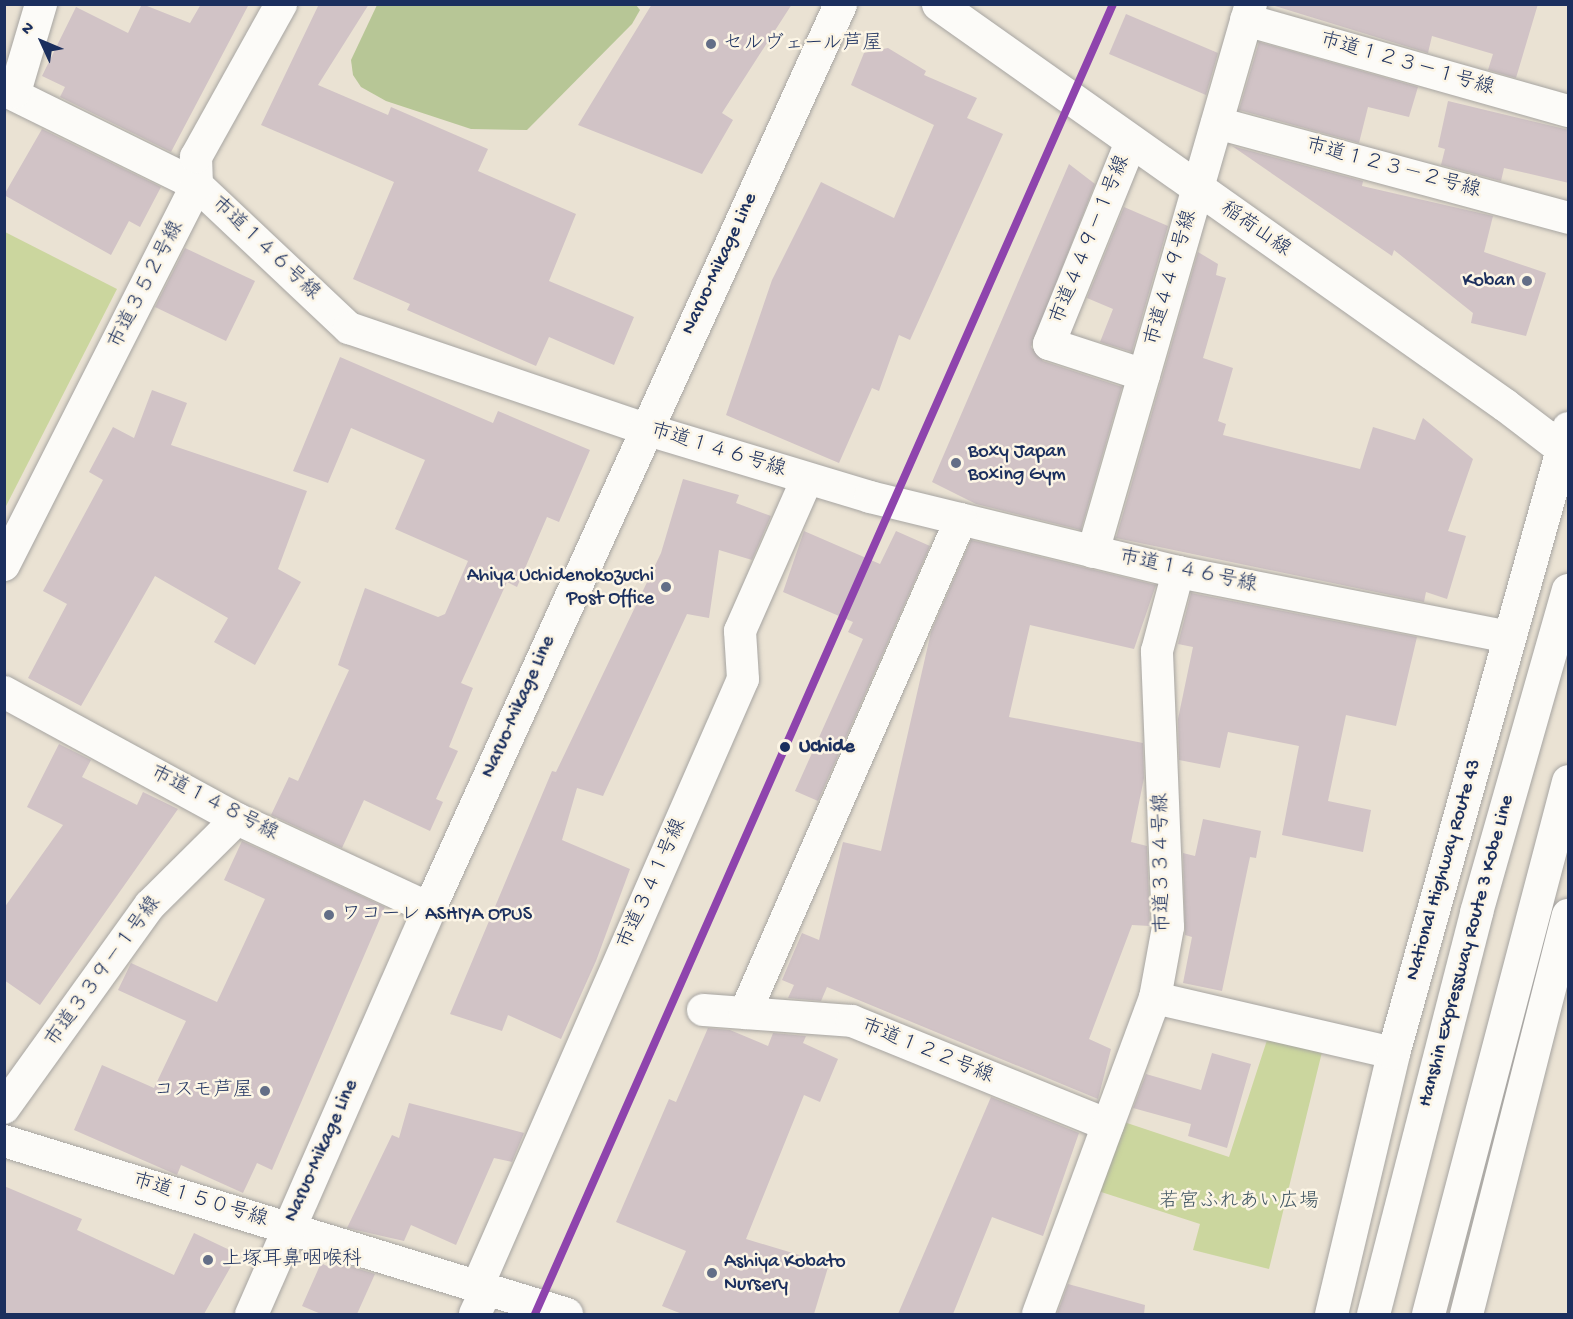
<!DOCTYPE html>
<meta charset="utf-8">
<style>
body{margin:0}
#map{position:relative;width:1573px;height:1319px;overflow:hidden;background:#eae2d3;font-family:"Gochi Hand","Klee One",sans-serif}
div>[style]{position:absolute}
.green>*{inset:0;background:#cbd69e}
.forest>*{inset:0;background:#b7c696}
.building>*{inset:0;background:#d1c3c6}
.roads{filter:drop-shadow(0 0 2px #a7a5a2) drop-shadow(0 0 2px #a7a5a2)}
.street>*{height:32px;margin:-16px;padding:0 16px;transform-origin:16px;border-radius:16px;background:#fcfbf8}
.secondary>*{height:33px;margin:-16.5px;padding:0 16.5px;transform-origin:16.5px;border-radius:16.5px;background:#fcfbf8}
.highway>*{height:33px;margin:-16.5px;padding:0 16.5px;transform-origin:16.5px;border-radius:16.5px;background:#fcfbf8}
.rail-1>*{height:8px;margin:-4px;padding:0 4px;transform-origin:4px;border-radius:4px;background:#8e44ad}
.dots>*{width:16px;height:16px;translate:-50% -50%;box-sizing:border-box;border:3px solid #fcf5e5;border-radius:50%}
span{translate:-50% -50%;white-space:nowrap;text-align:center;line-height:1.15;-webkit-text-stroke:5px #fcf5e5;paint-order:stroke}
.poi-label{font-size:20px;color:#1b2f5e}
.left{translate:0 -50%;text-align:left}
.right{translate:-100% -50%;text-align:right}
.street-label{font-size:20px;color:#1b2f5e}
.stop-label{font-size:20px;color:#1b2f5e;font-weight:700}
.park-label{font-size:20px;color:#415663}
.frame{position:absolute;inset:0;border:6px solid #1b2f5e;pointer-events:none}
.north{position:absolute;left:12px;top:12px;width:60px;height:60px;-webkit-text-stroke:4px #fcf5e5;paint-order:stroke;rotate:314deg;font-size:16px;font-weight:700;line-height:24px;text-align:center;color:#1b2f5e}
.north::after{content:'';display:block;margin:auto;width:21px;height:27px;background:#1b2f5e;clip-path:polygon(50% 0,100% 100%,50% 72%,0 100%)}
</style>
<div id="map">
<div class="green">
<i style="clip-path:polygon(5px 232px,117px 289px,5px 508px)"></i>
<i style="clip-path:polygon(1268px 1037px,1322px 1052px,1269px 1269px,1193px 1250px,1200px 1224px,1095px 1190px,1121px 1121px,1229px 1157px)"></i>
</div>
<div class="forest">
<i style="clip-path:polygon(636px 5px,640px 10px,632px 24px,527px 130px,471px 129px,386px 101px,361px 87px,353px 75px,351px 60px,377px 5px)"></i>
</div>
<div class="building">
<i style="clip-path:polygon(142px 4px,190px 23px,201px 4px,249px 4px,171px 152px,60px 97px,65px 87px,42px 76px,76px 7px,128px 33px)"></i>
<i style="clip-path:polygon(319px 4px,369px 4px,318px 85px,388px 115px,391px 107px,488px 149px,478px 171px,576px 214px,549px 281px,634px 317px,614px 365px,549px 337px,536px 366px,407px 310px,410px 304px,353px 279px,394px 182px,261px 125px)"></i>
<i style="clip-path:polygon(652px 4px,792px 4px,722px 113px,733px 120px,702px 174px,578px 125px)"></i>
<i style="clip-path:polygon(1268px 4px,1538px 4px,1516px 78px,1488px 70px,1493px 54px,1432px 36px,1428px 53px)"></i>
<i style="clip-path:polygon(1126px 14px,1218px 53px,1206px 95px,1109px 54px)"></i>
<i style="clip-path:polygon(1259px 42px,1418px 87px,1409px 117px,1368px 107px,1359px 143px,1239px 110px)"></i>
<i style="clip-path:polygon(888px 48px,926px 71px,924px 75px,977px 98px,967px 118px,1003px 134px,910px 340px,899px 335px,879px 391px,872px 388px,839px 463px,726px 415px,772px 280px,821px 182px,894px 218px,934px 125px,851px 85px,864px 53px)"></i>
<i style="clip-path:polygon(1448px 101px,1569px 130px,1569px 183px,1504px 168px,1501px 181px,1441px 165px,1445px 149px,1438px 147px)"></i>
<i style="clip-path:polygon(42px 129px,161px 187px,140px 227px,129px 221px,111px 255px,4px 195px)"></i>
<i style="clip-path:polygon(1232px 146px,1363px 181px,1362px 186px,1493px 216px,1484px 252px,1546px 273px,1526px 336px,1471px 323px,1473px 313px,1394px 250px,1392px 256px)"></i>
<i style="clip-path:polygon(1069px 164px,1095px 184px,1031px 347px,1043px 361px,1122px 387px,1081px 530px,976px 504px,932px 482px)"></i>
<i style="clip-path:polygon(1124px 207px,1168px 226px,1132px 352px,1100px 342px,1113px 309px,1087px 298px)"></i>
<i style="clip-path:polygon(185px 248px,255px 281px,226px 341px,155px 307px)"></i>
<i style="clip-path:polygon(1198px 252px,1218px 264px,1216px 275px,1226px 278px,1203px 358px,1233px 368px,1218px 421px,1226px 424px,1223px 435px,1360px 469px,1373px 427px,1415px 440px,1423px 418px,1473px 459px,1448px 531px,1466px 536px,1447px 599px,1426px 592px,1424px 602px,1116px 538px)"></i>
<i style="clip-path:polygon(340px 357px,493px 423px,498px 411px,590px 450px,559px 522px,547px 517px,517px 587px,507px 582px,461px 683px,473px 688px,449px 747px,458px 751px,436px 799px,443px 802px,430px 831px,364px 800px,342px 848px,271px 815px,289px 777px,298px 781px,349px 670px,338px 665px,365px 588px,438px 617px,445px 614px,468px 561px,395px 529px,425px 460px,351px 428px,328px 483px,293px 471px)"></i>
<i style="clip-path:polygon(152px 390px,187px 403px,171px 445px,307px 491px,278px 569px,301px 582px,255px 665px,214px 642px,228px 618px,155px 576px,81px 706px,28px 678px,67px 604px,43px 591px,103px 480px,89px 472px,113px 427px,134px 438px)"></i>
<i style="clip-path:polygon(683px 479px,739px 495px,736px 503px,771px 516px,752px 560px,719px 550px,709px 618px,687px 614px,603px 796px,577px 788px,562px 840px,630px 869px,596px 961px,561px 1039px,508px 1015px,502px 1031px,450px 1014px,552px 771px,556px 772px,661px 553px)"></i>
<i style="clip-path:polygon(804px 531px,880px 564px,896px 531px,930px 546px,818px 801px,795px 791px,863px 639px,848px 632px,853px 622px,783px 592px)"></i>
<i style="clip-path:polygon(971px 540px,1156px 585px,1134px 649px,1030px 625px,1009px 717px,1143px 743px,1144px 778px,1131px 842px,1147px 846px,1150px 926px,1132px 925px,1089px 1039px,1111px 1049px,1098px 1099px,827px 987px,821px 1001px,788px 998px,794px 985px,782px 980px,802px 933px,819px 940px,843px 842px,881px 851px,931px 632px)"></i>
<i style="clip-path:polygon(1191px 593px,1417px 637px,1396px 726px,1346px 715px,1328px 801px,1371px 810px,1363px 852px,1282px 835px,1299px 746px,1228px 732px,1220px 768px,1179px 760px,1178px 719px,1193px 647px,1178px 644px)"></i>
<i style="clip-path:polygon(59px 744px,91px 760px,82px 777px,137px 805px,143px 792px,178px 809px,40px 1005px,4px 980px,4px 908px,63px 825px,27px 807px)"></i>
<i style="clip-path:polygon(1203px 819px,1261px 831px,1256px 858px,1250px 857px,1222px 991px,1183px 983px,1192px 937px,1185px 935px,1183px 853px,1195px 856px)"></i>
<i style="clip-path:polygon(242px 841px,385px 907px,272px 1170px,257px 1163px,243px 1193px,181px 1165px,177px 1175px,74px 1130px,102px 1065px,154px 1088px,186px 1021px,118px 990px,131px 963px,217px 1002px,265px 899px,224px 880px)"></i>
<i style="clip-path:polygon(708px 1028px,730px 1030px,768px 1046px,773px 1033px,806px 1036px,803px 1043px,838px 1059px,820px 1102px,804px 1095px,746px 1239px,829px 1264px,814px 1314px,682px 1314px,662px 1306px,686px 1251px,616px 1222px,669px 1099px,676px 1102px)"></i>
<i style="clip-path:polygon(1212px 1053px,1251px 1064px,1227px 1148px,1188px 1136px,1191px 1124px,1133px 1108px,1146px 1074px,1201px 1090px)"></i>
<i style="clip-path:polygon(991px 1097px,1079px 1133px,1043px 1236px,992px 1217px,953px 1314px,898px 1314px)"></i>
<i style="clip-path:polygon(409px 1103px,524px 1133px,512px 1162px,494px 1158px,456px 1245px,411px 1225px,404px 1241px,347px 1228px,392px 1135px,399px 1138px)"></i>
<i style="clip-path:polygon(4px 1186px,82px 1219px,77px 1230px,174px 1275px,194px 1233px,238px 1254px,204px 1314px,4px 1314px)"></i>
<i style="clip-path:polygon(330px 1260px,375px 1274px,357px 1314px,321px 1314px,302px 1306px,321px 1263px,327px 1266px)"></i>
<i style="clip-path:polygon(1068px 1284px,1145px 1305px,1144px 1314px,1057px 1314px)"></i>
</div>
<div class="roads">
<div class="street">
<i style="left:1246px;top:20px;width:335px;rotate:15.8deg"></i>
<i style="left:4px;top:90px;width:215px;rotate:26.2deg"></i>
<i style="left:197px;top:185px;width:209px;rotate:43.3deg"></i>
<i style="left:349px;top:328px;width:313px;rotate:18.8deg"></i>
<i style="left:645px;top:429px;width:235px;rotate:16.8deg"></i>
<i style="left:870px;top:497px;width:317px;rotate:13.7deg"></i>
<i style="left:1178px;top:572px;width:337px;rotate:11.1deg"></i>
<i style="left:15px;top:92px;width:92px;rotate:-73.5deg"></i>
<i style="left:1217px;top:123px;width:364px;rotate:15.1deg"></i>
<i style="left:1131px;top:142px;width:218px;rotate:112.1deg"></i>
<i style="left:1049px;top:344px;width:100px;rotate:18.1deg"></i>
<i style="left:1093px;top:552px;width:570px;rotate:-73.92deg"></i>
<i style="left:4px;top:565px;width:426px;rotate:-63.1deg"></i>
<i style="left:197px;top:185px;width:28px;rotate:-92deg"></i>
<i style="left:196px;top:157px;width:175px;rotate:-60.9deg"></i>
<i style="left:4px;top:692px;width:265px;rotate:28.6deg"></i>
<i style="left:237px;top:819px;width:212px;rotate:24.9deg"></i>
<i style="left:1155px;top:998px;width:244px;rotate:13deg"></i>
<i style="left:703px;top:1010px;width:149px;rotate:4.2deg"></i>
<i style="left:852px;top:1021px;width:276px;rotate:22.1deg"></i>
<i style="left:745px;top:1013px;width:539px;rotate:-66.38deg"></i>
<i style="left:4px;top:1108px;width:250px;rotate:-54.3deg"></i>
<i style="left:150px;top:905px;width:122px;rotate:-44.7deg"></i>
<i style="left:4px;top:1141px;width:589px;rotate:17.08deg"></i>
<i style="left:478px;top:1285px;width:661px;rotate:-66.38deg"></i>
<i style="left:743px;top:679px;width:48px;rotate:-93.6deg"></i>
<i style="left:740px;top:631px;width:166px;rotate:-66.2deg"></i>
<i style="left:475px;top:1314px;width:29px;rotate:-65deg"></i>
<i style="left:1038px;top:1314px;width:337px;rotate:-69.7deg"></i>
<i style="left:1155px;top:998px;width:72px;rotate:-79.6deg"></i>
<i style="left:1168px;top:927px;width:276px;rotate:-92.3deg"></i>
<i style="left:1157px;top:651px;width:82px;rotate:-75.1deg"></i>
</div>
<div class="secondary">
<i style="left:938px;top:4px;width:694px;rotate:35.27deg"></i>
<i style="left:1505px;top:405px;width:69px;rotate:37.4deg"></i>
<i style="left:1560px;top:447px;width:15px;rotate:58deg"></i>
<i style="left:251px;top:1314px;width:443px;rotate:-66.3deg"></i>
<i style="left:429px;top:908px;width:993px;rotate:-65.55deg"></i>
</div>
<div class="highway">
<i style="left:1331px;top:1314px;width:268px;rotate:-76.6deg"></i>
<i style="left:1393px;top:1053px;width:649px;rotate:-74.36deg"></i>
<i style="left:1373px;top:1314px;width:415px;rotate:-75.6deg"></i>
<i style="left:1476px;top:912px;width:335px;rotate:-74.1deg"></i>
<i style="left:1428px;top:1314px;width:551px;rotate:-75.28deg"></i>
<i style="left:1466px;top:1314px;width:412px;rotate:-75.7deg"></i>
</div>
</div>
<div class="rail-1">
<i style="left:535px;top:1314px;width:1432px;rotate:-66.19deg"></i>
</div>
<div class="dots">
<i style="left:711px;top:44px;background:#636e87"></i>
<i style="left:1527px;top:281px;background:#636e87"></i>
<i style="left:956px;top:463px;background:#636e87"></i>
<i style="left:666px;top:587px;background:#636e87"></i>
<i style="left:785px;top:747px;background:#1b2f5e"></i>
<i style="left:329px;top:915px;background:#636e87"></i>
<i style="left:265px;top:1091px;background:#636e87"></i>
<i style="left:208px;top:1260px;background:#636e87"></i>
<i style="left:712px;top:1273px;background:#636e87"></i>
</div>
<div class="poi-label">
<span class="left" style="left:723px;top:44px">セルヴェール芦屋</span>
<span class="right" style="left:1515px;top:281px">Koban</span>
<span class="left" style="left:968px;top:464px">Boxy Japan<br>Boxing Gym</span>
<span class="right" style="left:654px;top:588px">Ahiya Uchidenokozuchi<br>Post Office</span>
<span class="left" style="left:341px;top:915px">ワコーレ ASHIYA OPUS</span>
<span class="right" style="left:253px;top:1091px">コスモ芦屋</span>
<span class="left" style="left:222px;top:1260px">上塚耳鼻咽喉科</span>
<span class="left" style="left:724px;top:1274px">Ashiya Kobato<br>Nursery</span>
</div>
<div class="street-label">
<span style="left:1407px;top:65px;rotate:16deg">市道１２３－１号線</span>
<span style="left:1393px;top:169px;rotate:15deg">市道１２３－２号線</span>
<span style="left:1255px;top:230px;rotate:35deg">稲荷山線</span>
<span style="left:1091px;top:240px;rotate:-68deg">市道４４９－１号線</span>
<span style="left:265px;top:249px;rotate:43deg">市道１４６号線</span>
<span style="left:720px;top:264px;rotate:-65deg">Naruo-Mikage Line</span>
<span style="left:1172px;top:278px;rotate:-74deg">市道４４９号線</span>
<span style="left:147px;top:285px;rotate:-63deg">市道３５２号線</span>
<span style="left:718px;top:451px;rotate:17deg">市道１４６号線</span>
<span style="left:1188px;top:572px;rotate:12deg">市道１４６号線</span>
<span style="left:519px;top:707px;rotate:-66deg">Naruo-Mikage Line</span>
<span style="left:214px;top:804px;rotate:27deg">市道１４８号線</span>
<span style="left:1163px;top:863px;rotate:-91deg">市道３３４号線</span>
<span style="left:1444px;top:870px;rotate:-74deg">National Highway Route 43</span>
<span style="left:653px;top:884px;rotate:-66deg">市道３４１号線</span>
<span style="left:1467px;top:951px;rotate:-75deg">Hanshin Expressway Route 3 Kobe Line</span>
<span style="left:104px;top:972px;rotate:-54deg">市道３３９－１号線</span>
<span style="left:927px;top:1052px;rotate:22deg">市道１２２号線</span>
<span style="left:322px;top:1151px;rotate:-66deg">Naruo-Mikage Line</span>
<span style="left:200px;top:1201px;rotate:17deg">市道１５０号線</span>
</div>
<div class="stop-label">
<span class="left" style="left:799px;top:747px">Uchide</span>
</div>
<div class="park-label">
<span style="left:1239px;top:1202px">若宮ふれあい広場</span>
</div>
<div class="frame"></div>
<div class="north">N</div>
</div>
